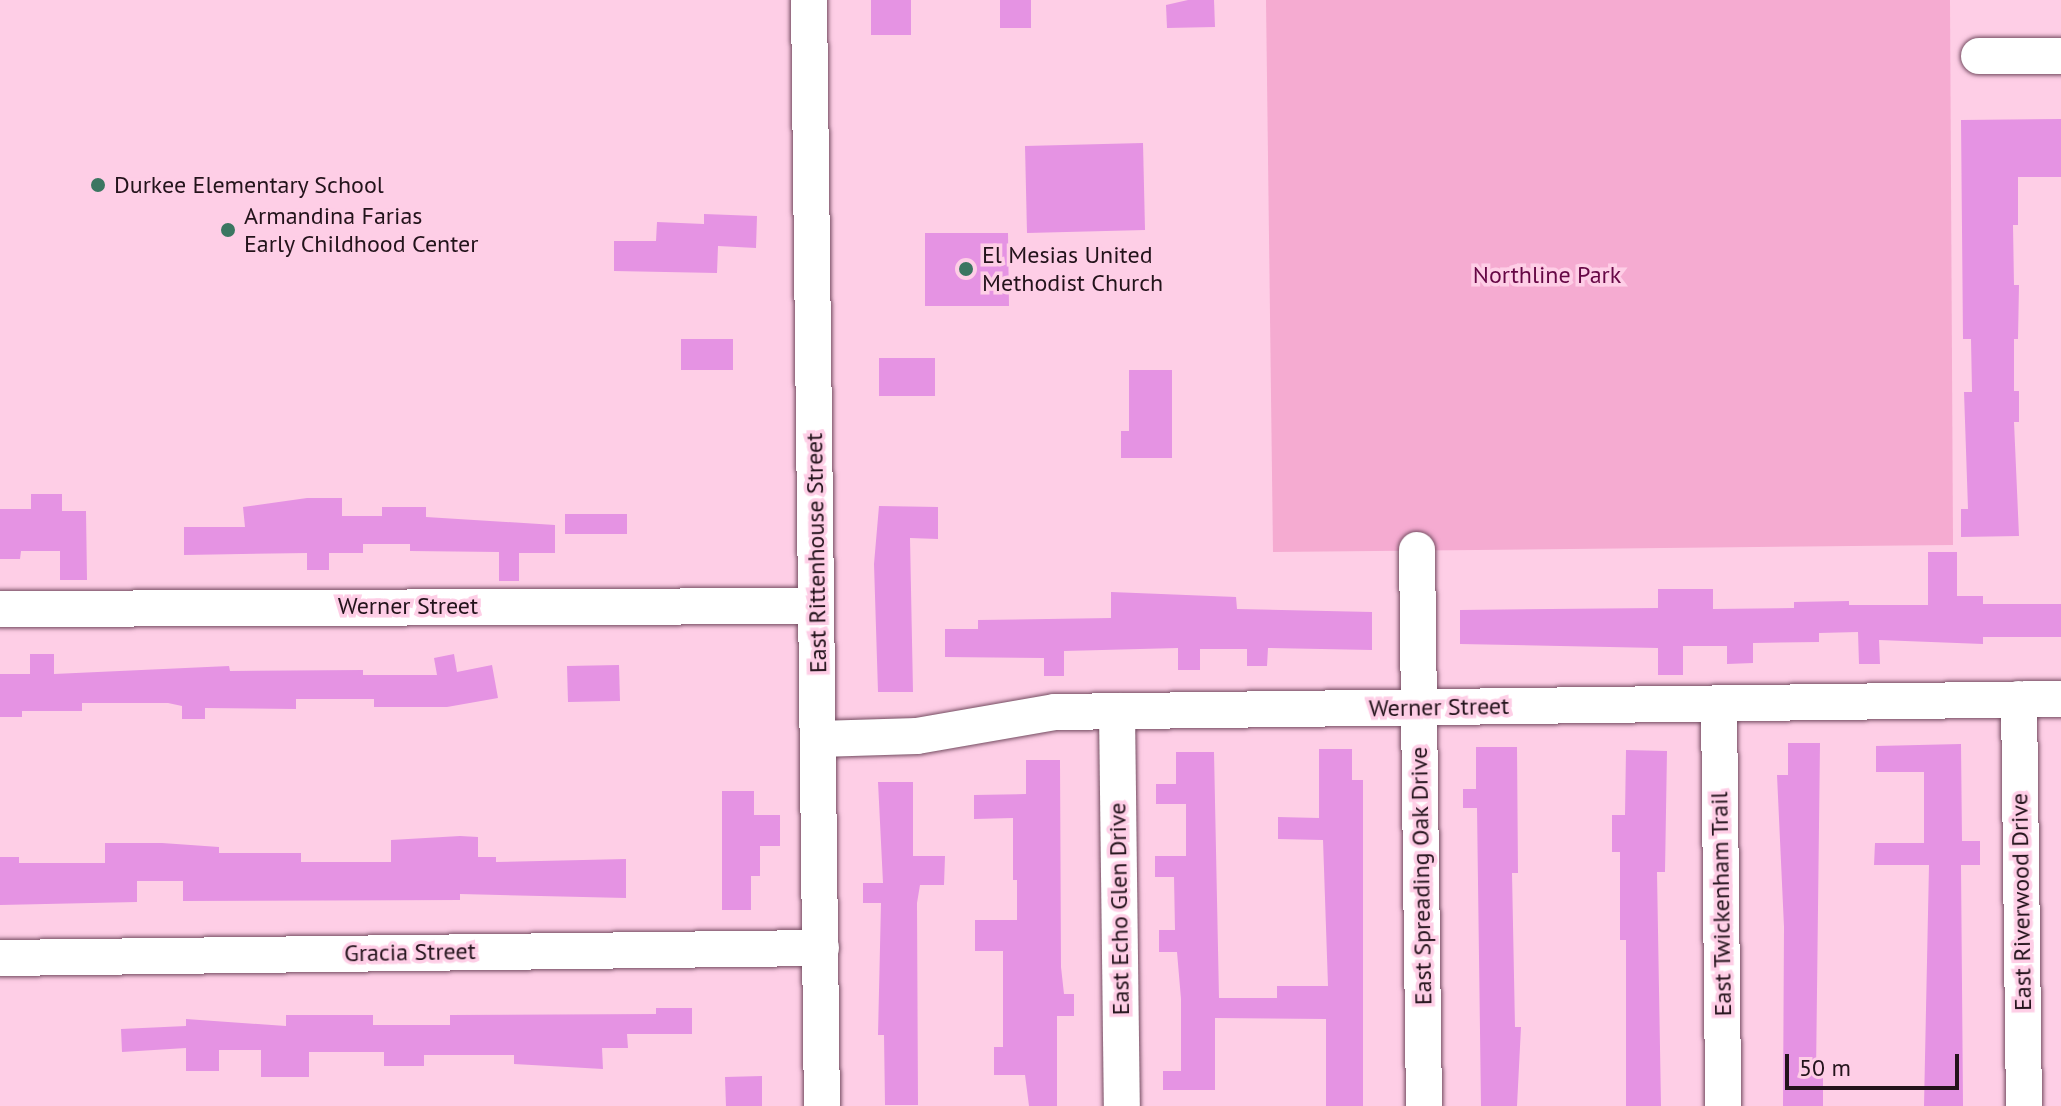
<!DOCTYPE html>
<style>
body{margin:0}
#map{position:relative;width:2061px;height:1106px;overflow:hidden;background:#fecee6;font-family:"PT Sans",sans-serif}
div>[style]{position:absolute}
.green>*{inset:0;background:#f5abd1}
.building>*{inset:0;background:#e593e3}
.roads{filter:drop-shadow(0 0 2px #744c61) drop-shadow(0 0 2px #744c61)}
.minor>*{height:36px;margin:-18px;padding:0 18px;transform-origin:18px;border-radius:18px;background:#fff}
.dots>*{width:22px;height:22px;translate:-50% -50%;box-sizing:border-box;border:4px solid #fecee6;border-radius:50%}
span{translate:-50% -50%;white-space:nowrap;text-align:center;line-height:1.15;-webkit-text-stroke:7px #fecee6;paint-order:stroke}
.poi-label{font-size:24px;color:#23131b}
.left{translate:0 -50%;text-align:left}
.park-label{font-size:24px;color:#660745}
.street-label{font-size:24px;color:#23131b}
.scale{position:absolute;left:1785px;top:1054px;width:174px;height:36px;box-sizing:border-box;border:4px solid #23131b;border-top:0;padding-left:10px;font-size:24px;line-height:28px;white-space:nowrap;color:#23131b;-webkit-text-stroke:6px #fecee6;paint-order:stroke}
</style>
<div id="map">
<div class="green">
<i style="clip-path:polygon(1266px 0,1950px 0,1953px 545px,1273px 552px)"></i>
</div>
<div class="building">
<i style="clip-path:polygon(871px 0,911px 0,911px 35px,871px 35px)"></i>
<i style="clip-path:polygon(1000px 0,1031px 0,1031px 28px,1000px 28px)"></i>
<i style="clip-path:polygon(1188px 0,1214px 0,1215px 27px,1167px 28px,1166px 5px)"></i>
<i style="clip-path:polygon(2061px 119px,2061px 177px,2018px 177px,2018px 225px,2013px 225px,2014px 285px,2019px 285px,2018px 339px,2014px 339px,2014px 391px,2019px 391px,2019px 422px,2014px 422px,2019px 536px,1961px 537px,1961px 509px,1968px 509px,1964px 392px,1972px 392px,1971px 339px,1963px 339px,1961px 120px)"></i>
<i style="clip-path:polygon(1143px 143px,1145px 230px,1027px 233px,1025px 146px)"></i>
<i style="clip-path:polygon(704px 214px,757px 216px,756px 248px,718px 246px,717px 273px,614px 271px,614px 241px,656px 241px,657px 222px,704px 224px)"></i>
<i style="clip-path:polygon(925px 233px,1008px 233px,1009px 306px,925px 306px)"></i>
<i style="clip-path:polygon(681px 339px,733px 339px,733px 370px,681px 370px)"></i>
<i style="clip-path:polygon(879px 358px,935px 358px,935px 396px,879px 396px)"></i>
<i style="clip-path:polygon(1129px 370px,1172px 370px,1172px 458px,1121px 458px,1121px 431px,1129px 431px)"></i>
<i style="clip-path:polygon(31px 494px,62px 494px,62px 511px,86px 511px,87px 580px,60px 580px,60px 551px,21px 551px,20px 559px,0 559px,0 509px,31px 509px)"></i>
<i style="clip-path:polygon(307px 498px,342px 498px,342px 516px,382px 516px,382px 507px,426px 507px,426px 517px,555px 525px,555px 553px,519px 553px,519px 581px,499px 581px,499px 552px,410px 551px,410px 544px,363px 544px,363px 553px,329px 553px,329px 570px,307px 570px,307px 553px,184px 555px,184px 527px,245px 527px,243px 507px)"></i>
<i style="clip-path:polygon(879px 506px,938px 507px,938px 539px,910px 538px,913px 692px,878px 692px,874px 564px)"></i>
<i style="clip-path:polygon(565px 514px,627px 514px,627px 534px,565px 534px)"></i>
<i style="clip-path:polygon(1928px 552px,1957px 552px,1957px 596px,1983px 596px,1983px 604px,2061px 604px,2061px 637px,1983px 637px,1983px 644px,1879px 640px,1880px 664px,1859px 664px,1858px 632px,1819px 633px,1819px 642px,1753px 643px,1753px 663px,1727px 664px,1727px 646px,1683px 646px,1683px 675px,1658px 675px,1658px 648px,1460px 644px,1460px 610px,1658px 608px,1658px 589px,1713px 589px,1713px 609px,1794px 608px,1794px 602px,1849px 601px,1849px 605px,1928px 605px)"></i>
<i style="clip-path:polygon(1111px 592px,1236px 597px,1237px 609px,1372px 612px,1372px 650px,1268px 648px,1267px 666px,1247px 666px,1247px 649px,1200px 649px,1200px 670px,1178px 670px,1178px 648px,1064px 651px,1064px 676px,1044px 676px,1044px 658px,945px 657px,945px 629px,978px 629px,978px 620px,1111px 618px)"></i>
<i style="clip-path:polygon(30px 654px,54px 654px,54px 674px,229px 666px,230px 671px,363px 670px,363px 675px,437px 675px,434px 658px,454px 654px,457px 672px,492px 665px,498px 698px,447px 707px,374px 707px,374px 699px,296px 699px,296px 709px,205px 708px,205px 719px,182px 719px,182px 706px,168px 703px,82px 703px,82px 711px,22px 711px,22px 717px,0 717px,0 674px,30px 674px)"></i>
<i style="clip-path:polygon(619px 665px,620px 701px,568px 702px,567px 666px)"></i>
<i style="clip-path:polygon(1788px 743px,1820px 743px,1816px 1075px,1823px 1075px,1823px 1106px,1783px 1106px,1784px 927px,1777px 775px,1788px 775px)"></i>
<i style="clip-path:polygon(1961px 744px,1962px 841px,1980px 841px,1980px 865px,1961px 865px,1963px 1106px,1924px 1106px,1929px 865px,1874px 865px,1875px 843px,1924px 843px,1924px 772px,1876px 772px,1876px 746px)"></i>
<i style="clip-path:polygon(1476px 747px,1517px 747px,1518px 873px,1512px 873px,1515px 1027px,1521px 1027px,1517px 1106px,1481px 1106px,1477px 808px,1463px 808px,1463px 789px,1476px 789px)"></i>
<i style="clip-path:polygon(1319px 749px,1352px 749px,1352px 780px,1363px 780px,1363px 1106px,1326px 1106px,1326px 1019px,1215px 1018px,1215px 1090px,1163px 1090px,1163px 1071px,1181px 1071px,1181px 999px,1177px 952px,1159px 952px,1159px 930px,1175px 930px,1174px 877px,1155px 877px,1155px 856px,1186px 856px,1186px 804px,1156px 804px,1156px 784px,1176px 784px,1176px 752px,1214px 752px,1219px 998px,1277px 998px,1277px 986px,1328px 986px,1323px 840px,1278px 839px,1278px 817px,1319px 818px)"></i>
<i style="clip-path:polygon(1626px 750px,1667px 751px,1665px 872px,1657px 872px,1661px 1106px,1626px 1106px,1626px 940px,1620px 940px,1620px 852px,1612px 852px,1612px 815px,1625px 815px)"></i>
<i style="clip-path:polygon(1026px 760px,1060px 760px,1061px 967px,1064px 994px,1074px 994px,1074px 1016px,1057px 1016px,1057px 1106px,1029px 1106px,1025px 1075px,994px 1075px,994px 1047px,1003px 1047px,1003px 951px,975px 951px,975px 920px,1017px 920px,1017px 880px,1013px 880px,1013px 818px,974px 819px,974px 795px,1026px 794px)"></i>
<i style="clip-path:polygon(878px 782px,913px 782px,913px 856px,945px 856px,944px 885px,920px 885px,917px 903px,918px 1105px,885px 1105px,884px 1035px,878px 1035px,881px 903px,863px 903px,863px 883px,883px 883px)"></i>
<i style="clip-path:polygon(722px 791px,754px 791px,754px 815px,780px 815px,780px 846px,760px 846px,760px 876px,751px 876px,751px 910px,722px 910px)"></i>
<i style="clip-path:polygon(460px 836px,478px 837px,478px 857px,496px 857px,496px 862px,626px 859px,626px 898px,460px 894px,460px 900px,183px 901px,183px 881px,137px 881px,137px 902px,0 905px,0 857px,19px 857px,19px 863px,105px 863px,105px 843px,162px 843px,219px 847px,219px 853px,301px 853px,301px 862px,391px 862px,391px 840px)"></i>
<i style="clip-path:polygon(656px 1008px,692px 1008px,692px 1034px,627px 1034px,628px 1048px,602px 1048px,603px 1069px,514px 1064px,514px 1055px,424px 1055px,424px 1066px,384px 1066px,384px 1052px,309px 1052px,309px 1077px,261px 1077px,261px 1050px,219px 1050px,219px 1071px,186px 1071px,186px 1048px,122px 1052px,121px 1029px,186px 1026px,186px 1019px,286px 1026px,286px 1015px,373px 1015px,373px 1025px,450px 1025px,450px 1015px,656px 1014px)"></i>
<i style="clip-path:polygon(762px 1076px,762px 1106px,726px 1106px,725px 1077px)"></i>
</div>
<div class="roads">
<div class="minor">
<i style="left:809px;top:0;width:1106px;rotate:89.33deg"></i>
<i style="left:1979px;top:56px;width:82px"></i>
<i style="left:1417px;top:550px;width:556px;rotate:89.28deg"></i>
<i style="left:0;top:609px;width:816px;rotate:-0.21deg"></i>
<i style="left:2019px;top:699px;width:407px;rotate:89.3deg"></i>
<i style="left:1719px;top:703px;width:403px;rotate:89.4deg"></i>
<i style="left:1117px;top:711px;width:395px;rotate:89.3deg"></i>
<i style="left:819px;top:739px;width:98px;rotate:-1.8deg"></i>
<i style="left:917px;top:736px;width:140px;rotate:-9.9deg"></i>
<i style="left:1055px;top:712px;width:1006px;rotate:-0.74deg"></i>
<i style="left:0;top:958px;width:821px;rotate:-0.7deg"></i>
</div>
</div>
<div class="dots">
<i style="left:98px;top:185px;background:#3b7661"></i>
<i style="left:228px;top:230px;background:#3b7661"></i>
<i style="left:966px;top:269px;background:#3b7661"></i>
</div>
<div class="poi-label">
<span class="left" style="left:114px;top:185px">Durkee Elementary School</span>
<span class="left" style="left:244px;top:230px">Armandina Farias<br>Early Childhood Center</span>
<span class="left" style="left:982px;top:269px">El Mesias United<br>Methodist Church</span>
</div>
<div class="park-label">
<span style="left:1547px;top:275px">Northline Park</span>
</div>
<div class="street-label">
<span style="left:816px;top:553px;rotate:-91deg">East Rittenhouse Street</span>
<span style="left:408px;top:606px">Werner Street</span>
<span style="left:1439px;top:707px;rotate:-1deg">Werner Street</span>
<span style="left:1421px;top:876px;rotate:-91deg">East Spreading Oak Drive</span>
<span style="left:2021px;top:902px;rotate:-91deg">East Riverwood Drive</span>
<span style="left:1721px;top:904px;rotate:-91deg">East Twickenham Trail</span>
<span style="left:1119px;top:909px;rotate:-91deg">East Echo Glen Drive</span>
<span style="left:410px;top:952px;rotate:-1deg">Gracia Street</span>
</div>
<div class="scale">50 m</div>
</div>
